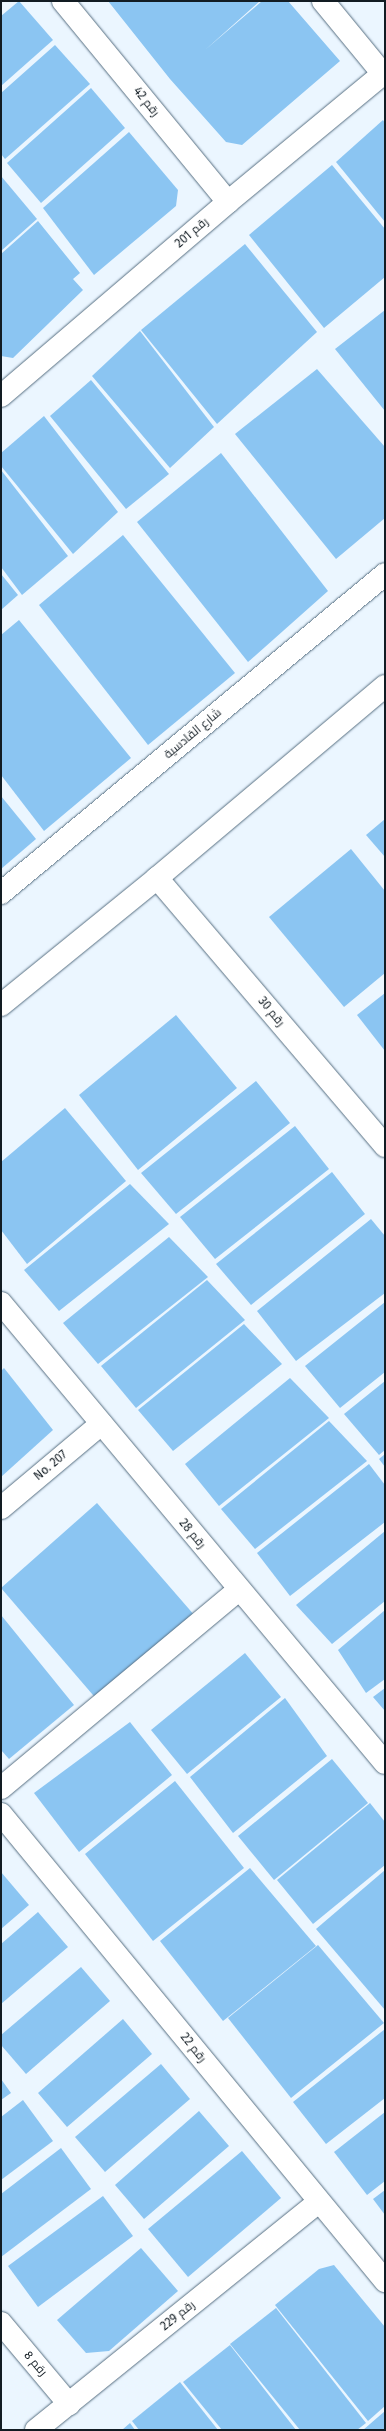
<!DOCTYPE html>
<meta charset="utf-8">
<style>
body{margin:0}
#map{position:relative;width:386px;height:2431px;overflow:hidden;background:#ebf6ff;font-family:"Fira Sans",Cairo,sans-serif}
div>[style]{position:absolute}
.building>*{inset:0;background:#8bc5f2}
.roads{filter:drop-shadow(0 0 1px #576f82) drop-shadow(0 0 1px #576f82)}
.minor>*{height:22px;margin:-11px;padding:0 11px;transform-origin:11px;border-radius:11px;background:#fff}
span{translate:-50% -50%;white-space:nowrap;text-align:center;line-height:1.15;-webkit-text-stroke:4px #fff;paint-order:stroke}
.street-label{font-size:12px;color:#121c23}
.frame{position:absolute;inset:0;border:2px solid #121c23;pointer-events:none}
</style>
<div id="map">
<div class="building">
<i style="clip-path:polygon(19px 1px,53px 40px,1px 86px,1px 16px)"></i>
<i style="clip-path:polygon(108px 1px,260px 1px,205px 50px,262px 1px,288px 1px,340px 61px,242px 145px,226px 142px,170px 79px)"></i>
<i style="clip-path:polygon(55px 45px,90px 84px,5px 159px,1px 154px,1px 93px)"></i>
<i style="clip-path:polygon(91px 88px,125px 128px,41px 203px,7px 163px)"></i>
<i style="clip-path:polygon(383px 120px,385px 123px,385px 222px,336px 162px)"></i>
<i style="clip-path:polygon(129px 132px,178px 190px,176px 206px,94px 275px,43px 208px)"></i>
<i style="clip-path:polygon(332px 165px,385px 229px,385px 277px,324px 328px,249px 235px)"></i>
<i style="clip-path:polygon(1px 176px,37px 219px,1px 251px)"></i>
<i style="clip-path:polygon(38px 221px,80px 273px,73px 279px,83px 290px,13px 358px,1px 356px,1px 254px)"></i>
<i style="clip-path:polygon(245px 244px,317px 332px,217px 424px,141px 330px)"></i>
<i style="clip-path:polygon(385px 310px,385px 411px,335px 349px)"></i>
<i style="clip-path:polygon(140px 331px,214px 427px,170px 468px,92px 376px)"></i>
<i style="clip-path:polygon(317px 369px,385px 447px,385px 518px,336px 559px,235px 434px)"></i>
<i style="clip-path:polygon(91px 380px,169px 474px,126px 509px,50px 416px)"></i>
<i style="clip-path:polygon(44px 416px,118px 512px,73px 554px,1px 466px,1px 453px)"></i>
<i style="clip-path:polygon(221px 453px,328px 591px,248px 662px,137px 522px)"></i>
<i style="clip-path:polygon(1px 470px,68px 556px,22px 595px,1px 567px)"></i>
<i style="clip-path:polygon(123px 535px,235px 673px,148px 745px,39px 605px)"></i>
<i style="clip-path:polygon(1px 574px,18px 595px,1px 610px)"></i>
<i style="clip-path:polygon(19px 620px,131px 758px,44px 831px,1px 775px,1px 635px)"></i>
<i style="clip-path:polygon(1px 796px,36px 839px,1px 869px)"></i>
<i style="clip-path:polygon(385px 819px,385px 857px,366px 835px)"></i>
<i style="clip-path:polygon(351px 849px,385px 891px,385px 973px,344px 1007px,269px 917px)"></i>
<i style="clip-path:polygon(385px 993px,385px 1051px,357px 1015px)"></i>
<i style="clip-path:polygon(176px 1015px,237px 1088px,138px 1170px,79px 1095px)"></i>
<i style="clip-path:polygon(256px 1081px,290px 1123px,176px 1214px,141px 1173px)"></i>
<i style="clip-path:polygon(65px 1108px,126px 1181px,27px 1264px,1px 1230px,1px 1162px)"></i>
<i style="clip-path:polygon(295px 1126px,329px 1169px,215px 1259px,180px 1217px)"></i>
<i style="clip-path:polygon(332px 1172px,365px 1214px,251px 1305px,216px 1264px)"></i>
<i style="clip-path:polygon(130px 1184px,169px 1224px,59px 1311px,24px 1270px)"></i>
<i style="clip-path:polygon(371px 1219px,385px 1236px,385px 1293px,296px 1361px,257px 1311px)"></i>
<i style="clip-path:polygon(169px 1237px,208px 1277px,98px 1364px,63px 1323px)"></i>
<i style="clip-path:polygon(207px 1280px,245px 1320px,136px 1408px,101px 1366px)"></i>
<i style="clip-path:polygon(385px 1302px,385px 1372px,340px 1408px,305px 1366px)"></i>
<i style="clip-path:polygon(244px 1324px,282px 1364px,173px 1451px,138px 1410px)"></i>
<i style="clip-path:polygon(4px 1368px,53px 1430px,1px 1477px,1px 1371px)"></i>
<i style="clip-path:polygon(290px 1378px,329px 1418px,219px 1506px,185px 1464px)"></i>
<i style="clip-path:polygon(385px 1381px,385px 1450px,379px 1455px,344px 1414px)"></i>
<i style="clip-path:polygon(329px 1421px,367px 1461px,255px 1549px,221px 1509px)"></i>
<i style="clip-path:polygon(385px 1454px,385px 1467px,379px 1459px)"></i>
<i style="clip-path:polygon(369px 1464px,385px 1485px,385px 1522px,290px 1596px,257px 1553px)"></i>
<i style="clip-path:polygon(97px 1503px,202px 1624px,105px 1709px,1px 1588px)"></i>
<i style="clip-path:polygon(385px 1531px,385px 1601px,332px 1644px,296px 1605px)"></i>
<i style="clip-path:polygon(385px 1610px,385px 1679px,366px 1693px,338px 1650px)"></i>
<i style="clip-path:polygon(1px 1615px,74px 1705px,9px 1759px,1px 1750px)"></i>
<i style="clip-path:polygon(245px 1653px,281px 1697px,187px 1774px,151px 1730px)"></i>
<i style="clip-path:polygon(385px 1688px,385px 1711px,373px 1697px)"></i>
<i style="clip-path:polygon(285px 1698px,327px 1756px,233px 1833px,190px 1777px)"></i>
<i style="clip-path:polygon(130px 1722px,172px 1775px,79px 1852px,34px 1793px)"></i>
<i style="clip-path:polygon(332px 1759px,368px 1803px,274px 1880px,238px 1836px)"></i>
<i style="clip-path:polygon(175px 1781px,244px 1868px,153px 1941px,85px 1854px)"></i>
<i style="clip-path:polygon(370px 1803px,385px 1822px,385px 1865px,313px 1924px,277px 1880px)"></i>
<i style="clip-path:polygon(250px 1868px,316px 1946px,223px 2021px,160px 1941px)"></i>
<i style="clip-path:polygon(385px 1870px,385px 2010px,316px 1929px)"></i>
<i style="clip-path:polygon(1px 1872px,29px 1905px,1px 1929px)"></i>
<i style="clip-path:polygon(38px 1912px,68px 1947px,1px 2004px,1px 1944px)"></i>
<i style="clip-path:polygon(318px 1945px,384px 2023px,291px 2098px,228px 2018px)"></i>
<i style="clip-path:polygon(81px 1967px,110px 2001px,26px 2074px,1px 2045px,1px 2035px)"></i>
<i style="clip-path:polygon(123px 2019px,152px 2054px,67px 2127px,38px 2093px)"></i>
<i style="clip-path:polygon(385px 2029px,385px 2098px,326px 2144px,293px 2102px)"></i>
<i style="clip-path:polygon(161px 2064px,190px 2099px,105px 2172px,75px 2137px)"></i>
<i style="clip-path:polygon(1px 2079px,11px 2093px,1px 2100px)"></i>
<i style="clip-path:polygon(23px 2100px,53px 2141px,1px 2180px,1px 2117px)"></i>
<i style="clip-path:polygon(199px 2111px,229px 2146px,144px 2219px,115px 2185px)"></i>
<i style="clip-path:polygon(385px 2112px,385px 2181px,367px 2195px,334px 2152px)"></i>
<i style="clip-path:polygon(61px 2148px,91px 2189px,1px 2257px,1px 2194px)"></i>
<i style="clip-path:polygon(242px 2151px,281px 2198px,188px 2277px,148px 2229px)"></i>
<i style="clip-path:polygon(385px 2190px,385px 2215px,373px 2199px)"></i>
<i style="clip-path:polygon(103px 2196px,133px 2236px,38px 2307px,8px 2266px)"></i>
<i style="clip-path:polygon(141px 2248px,178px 2291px,109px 2351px,86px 2353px,57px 2320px)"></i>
<i style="clip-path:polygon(334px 2265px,385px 2327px,385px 2406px,368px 2421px,275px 2305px,319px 2269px)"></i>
<i style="clip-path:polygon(276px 2308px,366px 2423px,357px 2430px,300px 2430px,230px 2344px)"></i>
<i style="clip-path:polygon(230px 2345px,296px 2430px,222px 2430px,183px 2382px)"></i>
<i style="clip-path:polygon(180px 2382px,218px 2430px,139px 2430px,132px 2421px)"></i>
<i style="clip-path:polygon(385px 2411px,385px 2430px,363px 2430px)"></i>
<i style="clip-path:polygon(130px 2423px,135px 2430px,122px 2430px)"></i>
</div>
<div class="roads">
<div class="minor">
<i style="left:63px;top:1px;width:260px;rotate:50.6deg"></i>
<i style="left:323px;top:1px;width:94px;rotate:50.6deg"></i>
<i style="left:1px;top:396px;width:299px;rotate:-40.5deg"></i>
<i style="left:228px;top:202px;width:204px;rotate:-39.6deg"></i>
<i style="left:157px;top:878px;width:352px;rotate:49.6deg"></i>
<i style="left:1px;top:893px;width:499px;rotate:-39.7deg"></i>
<i style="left:1px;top:1005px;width:201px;rotate:-39.1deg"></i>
<i style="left:157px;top:878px;width:298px;rotate:-40.1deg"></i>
<i style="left:1px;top:1303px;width:599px;rotate:50.15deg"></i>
<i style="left:1px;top:1508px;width:131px;rotate:-40deg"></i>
<i style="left:1px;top:1788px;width:310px;rotate:-39.8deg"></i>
<i style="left:1px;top:1814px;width:605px;rotate:50.57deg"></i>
<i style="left:1px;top:2323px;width:106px;rotate:50deg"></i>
<i style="left:36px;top:2430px;width:363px;rotate:-38.9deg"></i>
</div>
</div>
<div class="street-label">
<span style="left:146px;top:102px;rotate:51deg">رقم 42</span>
<span style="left:192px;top:233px;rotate:-41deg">رقم 201</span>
<span style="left:193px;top:734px;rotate:-40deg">شارع القادسية</span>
<span style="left:271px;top:1012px;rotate:50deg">رقم 30</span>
<span style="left:51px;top:1466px;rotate:-40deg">No. 207</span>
<span style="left:192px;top:1534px;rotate:50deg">رقم 28</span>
<span style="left:193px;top:2048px;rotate:51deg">رقم 22</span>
<span style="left:178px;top:2316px;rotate:-39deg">رقم 229</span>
<span style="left:35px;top:2364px;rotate:50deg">رقم 8</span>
</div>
<div class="frame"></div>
</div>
